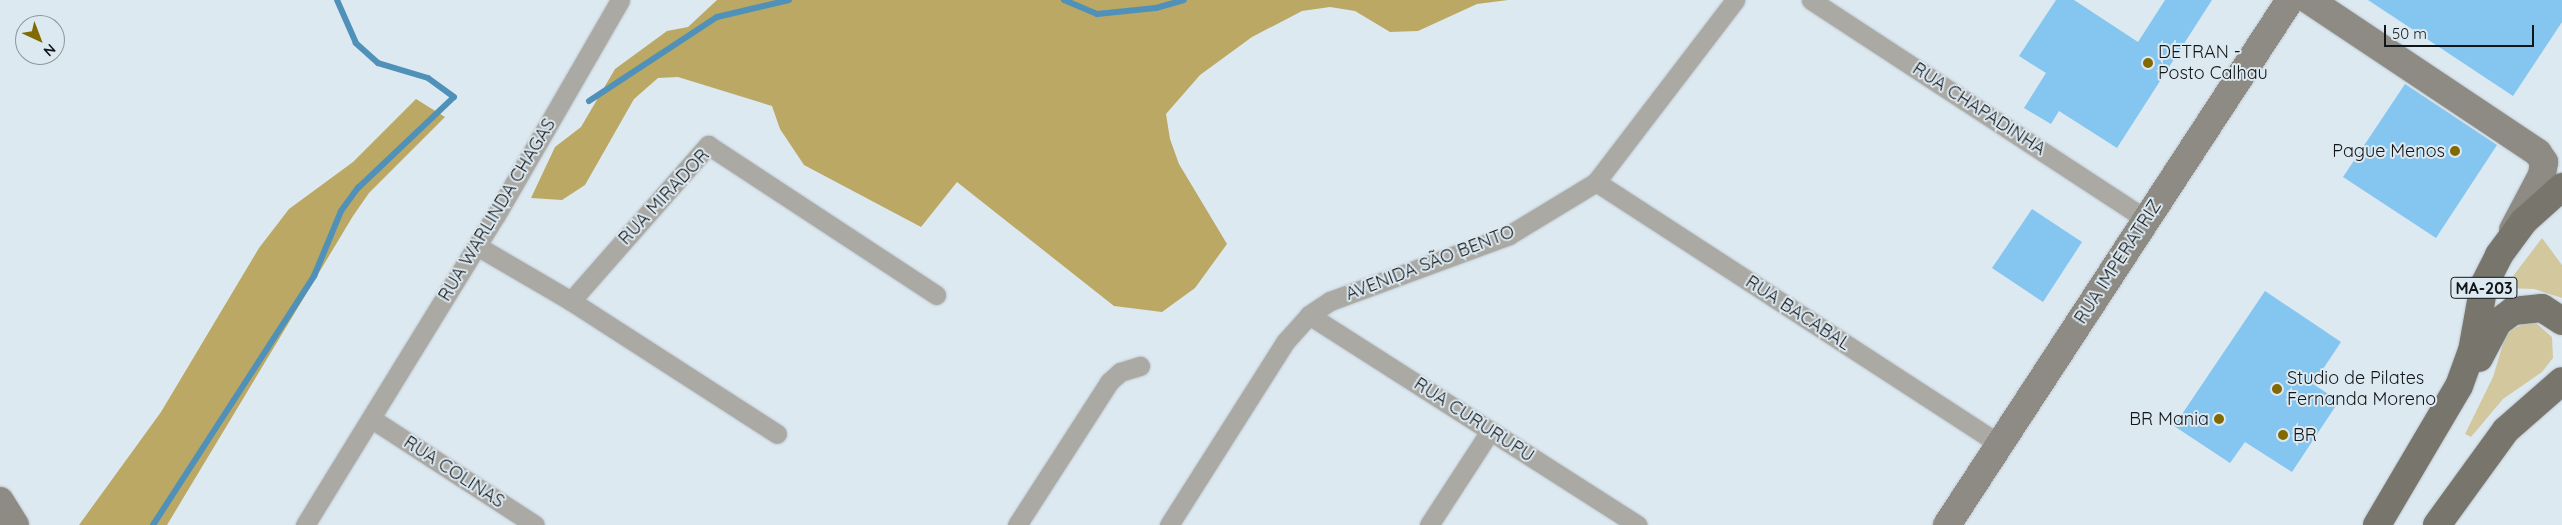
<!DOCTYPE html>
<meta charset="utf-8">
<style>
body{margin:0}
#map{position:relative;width:2562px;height:525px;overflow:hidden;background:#dde9f1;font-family:Quicksand,sans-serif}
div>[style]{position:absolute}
.green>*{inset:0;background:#d3c79e}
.forest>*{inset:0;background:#bba864}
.stream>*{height:6px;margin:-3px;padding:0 3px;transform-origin:3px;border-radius:3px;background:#5091b9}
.building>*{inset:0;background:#84c6f0}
.roads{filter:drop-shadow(0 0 1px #bdc7ce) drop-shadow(0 0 1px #bdc7ce)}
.street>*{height:19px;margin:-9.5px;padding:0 9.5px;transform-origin:9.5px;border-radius:9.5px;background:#aaa9a4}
.secondary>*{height:28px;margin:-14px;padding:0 14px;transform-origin:14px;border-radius:14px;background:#8d8b83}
.primary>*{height:28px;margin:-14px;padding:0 14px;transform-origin:14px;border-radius:14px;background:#78766c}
.dots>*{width:14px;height:14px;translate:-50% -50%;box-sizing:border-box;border:2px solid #dde9f1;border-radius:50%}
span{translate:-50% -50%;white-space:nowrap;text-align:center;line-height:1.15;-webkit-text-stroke:4px #dde9f1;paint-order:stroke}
.shield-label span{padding:1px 4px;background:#dde9f1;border:1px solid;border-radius:4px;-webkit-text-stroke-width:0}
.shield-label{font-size:16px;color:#121619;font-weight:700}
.poi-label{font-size:18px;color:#121619}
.left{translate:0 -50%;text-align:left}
.right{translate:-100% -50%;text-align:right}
.street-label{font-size:18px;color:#121619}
.north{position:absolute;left:15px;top:15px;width:50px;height:50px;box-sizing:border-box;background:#dde9f1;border:1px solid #8c959b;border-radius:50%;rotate:137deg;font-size:14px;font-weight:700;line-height:20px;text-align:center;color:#121619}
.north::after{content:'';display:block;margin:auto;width:18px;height:22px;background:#816a02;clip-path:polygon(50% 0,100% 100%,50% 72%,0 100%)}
.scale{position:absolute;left:2384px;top:25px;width:150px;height:22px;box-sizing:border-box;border:2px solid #121619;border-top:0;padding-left:6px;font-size:15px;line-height:18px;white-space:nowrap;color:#121619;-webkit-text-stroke:4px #dde9f1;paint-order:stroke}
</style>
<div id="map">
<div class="green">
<i style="clip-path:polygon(2542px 238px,2562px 265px,2562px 298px,2534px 289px,2504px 288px)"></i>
<i style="clip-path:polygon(2528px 322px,2536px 323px,2552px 337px,2553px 358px,2542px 372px,2503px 399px,2471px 437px,2465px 434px,2493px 377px,2505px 337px,2510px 330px)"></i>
</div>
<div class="forest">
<i style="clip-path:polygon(717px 0,1508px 0,1477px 4px,1418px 31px,1390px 32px,1355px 11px,1330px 7px,1302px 11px,1252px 37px,1200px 75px,1166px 114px,1170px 139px,1179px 164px,1227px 244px,1195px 288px,1162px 312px,1114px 306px,957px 182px,921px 227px,804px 165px,780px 129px,772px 106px,678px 77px,658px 78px,634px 99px,585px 185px,562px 200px,531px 198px,555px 147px,581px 127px,615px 69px,667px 31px,688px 27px)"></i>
<i style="clip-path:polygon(416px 99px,445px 117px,369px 193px,353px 216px,167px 525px,79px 525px,161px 412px,259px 248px,289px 209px,353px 162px)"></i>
</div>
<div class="stream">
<i style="left:1064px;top:0;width:36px;rotate:23deg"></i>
<i style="left:1097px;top:14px;width:59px;rotate:-5.8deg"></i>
<i style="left:1156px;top:8px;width:29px;rotate:-16deg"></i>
<i style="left:589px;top:101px;width:153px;rotate:-33.3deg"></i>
<i style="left:717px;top:17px;width:74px;rotate:-13.3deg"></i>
<i style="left:153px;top:525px;width:297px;rotate:-57.1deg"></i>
<i style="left:314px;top:276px;width:70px;rotate:-67.4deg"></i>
<i style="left:341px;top:211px;width:29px;rotate:-54deg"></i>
<i style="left:358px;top:188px;width:132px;rotate:-43.5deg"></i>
<i style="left:454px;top:97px;width:32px;rotate:-144deg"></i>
<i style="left:428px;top:78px;width:52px;rotate:-163.3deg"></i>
<i style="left:378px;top:63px;width:30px;rotate:-138deg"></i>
<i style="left:356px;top:43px;width:47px;rotate:-113.8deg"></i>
</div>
<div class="building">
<i style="clip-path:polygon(2056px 0,2074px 0,2138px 42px,2165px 0,2212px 0,2117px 148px,2059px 111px,2051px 124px,2024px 108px,2046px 73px,2019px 56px)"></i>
<i style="clip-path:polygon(2368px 0,2562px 0,2562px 22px,2513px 96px)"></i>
<i style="clip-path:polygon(2405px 84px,2497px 145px,2436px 238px,2343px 177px)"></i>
<i style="clip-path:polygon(2032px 209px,2082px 242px,2043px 302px,1992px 268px)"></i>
<i style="clip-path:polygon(2265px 291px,2341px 342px,2313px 384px,2339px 401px,2292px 472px,2245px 442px,2230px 463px,2174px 426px)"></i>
</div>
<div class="roads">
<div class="street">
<i style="left:1811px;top:0;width:400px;rotate:33.2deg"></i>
<i style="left:1596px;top:182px;width:482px;rotate:33deg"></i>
<i style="left:477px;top:246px;width:109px;rotate:30.3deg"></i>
<i style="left:571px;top:301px;width:245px;rotate:32.8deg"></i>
<i style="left:571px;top:301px;width:208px;rotate:-48.7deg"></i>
<i style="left:708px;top:145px;width:273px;rotate:33.3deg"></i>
<i style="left:1309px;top:315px;width:390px;rotate:32.6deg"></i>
<i style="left:372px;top:419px;width:194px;rotate:33deg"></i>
<i style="left:305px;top:525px;width:364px;rotate:-58.4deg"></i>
<i style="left:496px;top:215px;width:248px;rotate:-60deg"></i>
<i style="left:1017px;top:525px;width:170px;rotate:-57.2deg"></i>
<i style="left:1109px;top:382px;width:15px;rotate:-42deg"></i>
<i style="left:1120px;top:372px;width:21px;rotate:-17deg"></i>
<i style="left:1169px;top:525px;width:217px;rotate:-57.6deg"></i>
<i style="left:1285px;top:342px;width:36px;rotate:-48deg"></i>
<i style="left:1309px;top:315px;width:25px;rotate:-34deg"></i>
<i style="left:1330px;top:301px;width:191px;rotate:-20.2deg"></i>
<i style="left:1509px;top:235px;width:102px;rotate:-31.3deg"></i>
<i style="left:1596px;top:182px;width:229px;rotate:-52.6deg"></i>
<i style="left:1429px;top:525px;width:112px;rotate:-57deg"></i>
</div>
<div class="secondary">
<i style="left:2309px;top:0;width:275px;rotate:33.7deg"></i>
<i style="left:2538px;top:153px;width:11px;rotate:56deg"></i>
<i style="left:2544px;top:162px;width:13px;rotate:99deg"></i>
<i style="left:2542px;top:175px;width:62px;rotate:117.8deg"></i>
<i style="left:0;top:501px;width:28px;rotate:58deg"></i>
<i style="left:1947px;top:525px;width:627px;rotate:-56.84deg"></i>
</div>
<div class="primary">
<i style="left:2479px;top:358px;width:41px;rotate:-62.2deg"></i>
<i style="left:2498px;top:322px;width:19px;rotate:-36deg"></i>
<i style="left:2513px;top:311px;width:29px;rotate:-6deg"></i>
<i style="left:2542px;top:308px;width:24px;rotate:33deg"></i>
<i style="left:2377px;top:525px;width:161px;rotate:-59.5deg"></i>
<i style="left:2459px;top:386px;width:37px;rotate:-70deg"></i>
<i style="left:2472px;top:351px;width:67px;rotate:-79.7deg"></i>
<i style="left:2484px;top:285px;width:34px;rotate:-63deg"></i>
<i style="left:2499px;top:255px;width:42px;rotate:-53.7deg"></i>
<i style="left:2524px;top:221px;width:51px;rotate:-41.8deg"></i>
<i style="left:2437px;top:525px;width:117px;rotate:-54deg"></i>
<i style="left:2506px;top:430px;width:74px;rotate:-41.2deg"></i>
</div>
</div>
<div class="dots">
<i style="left:2148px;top:63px;background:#816a02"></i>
<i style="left:2455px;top:151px;background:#816a02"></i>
<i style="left:2277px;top:389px;background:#816a02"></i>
<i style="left:2219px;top:419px;background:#816a02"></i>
<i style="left:2283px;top:435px;background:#816a02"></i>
</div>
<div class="shield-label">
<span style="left:2484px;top:288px">MA-203</span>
</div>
<div class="poi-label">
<span class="left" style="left:2158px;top:63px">DETRAN -<br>Posto Calhau</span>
<span class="right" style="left:2445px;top:151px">Pague Menos</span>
<span class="left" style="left:2287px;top:389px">Studio de Pilates<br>Fernanda Moreno</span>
<span class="right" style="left:2209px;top:419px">BR Mania</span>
<span class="left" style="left:2293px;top:435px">BR</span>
</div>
<div class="street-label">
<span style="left:1979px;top:109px;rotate:33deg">RUA CHAPADINHA</span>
<span style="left:664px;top:197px;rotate:-47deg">RUA MIRADOR</span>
<span style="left:497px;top:210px;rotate:-59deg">RUA WARLINDA CHAGAS</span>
<span style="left:2118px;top:262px;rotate:-57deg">RUA IMPERATRIZ</span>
<span style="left:1430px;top:263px;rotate:-21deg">AVENIDA SÃO BENTO</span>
<span style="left:1798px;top:313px;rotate:33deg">RUA BACABAL</span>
<span style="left:1474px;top:420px;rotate:33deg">RUA CURURUPU</span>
<span style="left:454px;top:472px;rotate:33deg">RUA COLINAS</span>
</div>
<div class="north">N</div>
<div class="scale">50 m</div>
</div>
